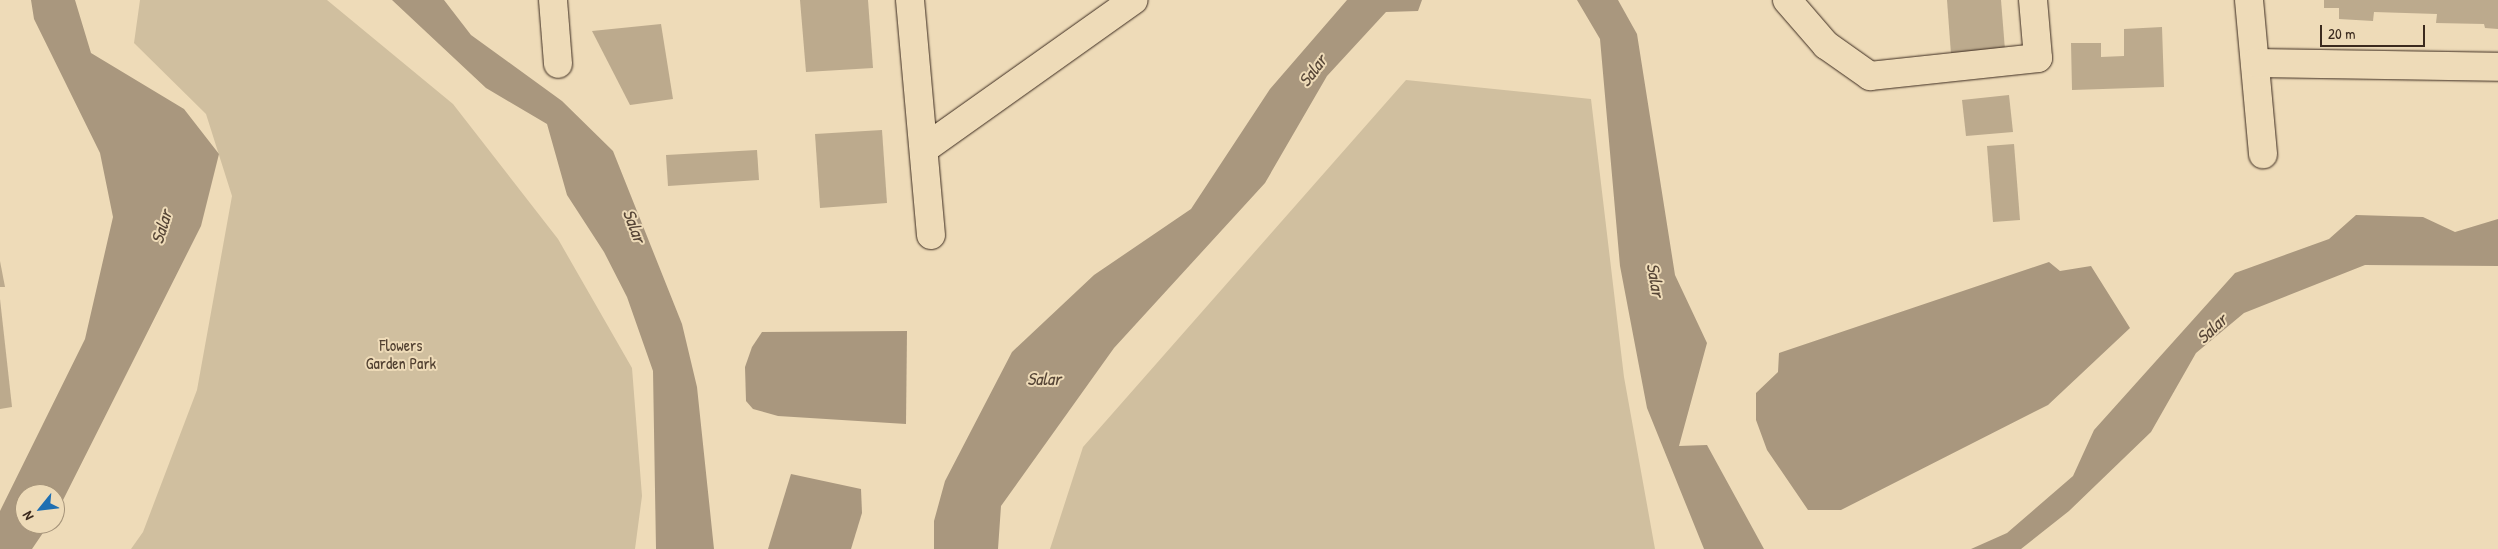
<!DOCTYPE html>
<style>
body{margin:0}
#map{position:relative;width:2498px;height:549px;overflow:hidden;background:#eedbb8;font-family:"Patrick Hand",sans-serif}
div>[style]{position:absolute}
.green>*{inset:0;background:#d0bf9f}
.water>*{inset:0;background:#a9977e}
.building>*{inset:0;background:#bcaa8d}
.roads{filter:drop-shadow(0 0 1px #3b2a1e) drop-shadow(0 0 1px #3b2a1e)}
.street>*{height:28px;margin:-14px;padding:0 14px;transform-origin:14px;border-radius:14px;background:#eedbb8}
span{translate:-50% -50%;white-space:nowrap;text-align:center;line-height:1.15;-webkit-text-stroke:4px #eedbb8;paint-order:stroke}
.park-label{font-size:16px;color:#514031}
.water-label{font-size:18px;color:#564536;font-style:italic}
.north{position:absolute;left:15px;top:484px;width:50px;height:50px;box-sizing:border-box;background:#eedbb8;border:1px solid #a6947a;border-radius:50%;rotate:241deg;font-size:14px;font-weight:700;line-height:20px;text-align:center;color:#3b2a1e}
.north::after{content:'';display:block;margin:auto;width:18px;height:22px;background:#1f6fb2;clip-path:polygon(50% 0,100% 100%,50% 72%,0 100%)}
.scale{position:absolute;left:2320px;top:25px;width:105px;height:22px;box-sizing:border-box;border:2px solid #3b2a1e;border-top:0;padding-left:6px;font-size:15px;line-height:18px;white-space:nowrap;color:#3b2a1e;-webkit-text-stroke:4px #eedbb8;paint-order:stroke}
</style>
<div id="map">
<div class="green">
<i style="clip-path:polygon(140px 0,327px 0,453px 104px,558px 239px,632px 368px,642px 496px,635px 549px,131px 549px,143px 532px,197px 390px,232px 196px,206px 114px,134px 43px)"></i>
<i style="clip-path:polygon(1406px 80px,1591px 99px,1624px 377px,1655px 549px,1050px 549px,1083px 447px)"></i>
</div>
<div class="water">
<i style="clip-path:polygon(31px 0,75px 0,91px 53px,184px 109px,219px 154px,201px 226px,58px 510px,55px 515px,55px 494px,25px 494px,25px 524px,49px 524px,32px 549px,0 549px,0 511px,85px 339px,113px 217px,100px 153px,34px 19px)"></i>
<i style="clip-path:polygon(392px 0,444px 0,471px 35px,562px 101px,613px 151px,682px 324px,697px 387px,714px 549px,656px 549px,653px 371px,627px 297px,604px 252px,567px 195px,547px 124px,486px 88px)"></i>
<i style="clip-path:polygon(1347px 0,1422px 0,1418px 11px,1386px 12px,1327px 76px,1265px 183px,1114px 348px,1001px 506px,998px 549px,934px 549px,934px 521px,945px 481px,1012px 352px,1094px 275px,1191px 209px,1270px 89px)"></i>
<i style="clip-path:polygon(1577px 0,1618px 0,1637px 34px,1675px 275px,1707px 343px,1679px 446px,1707px 445px,1764px 549px,1704px 549px,1647px 408px,1620px 266px,1600px 39px)"></i>
<i style="clip-path:polygon(2356px 215px,2423px 217px,2455px 232px,2498px 219px,2498px 266px,2365px 265px,2244px 313px,2196px 353px,2151px 432px,2069px 511px,2021px 549px,1971px 549px,2007px 533px,2073px 476px,2094px 430px,2235px 273px,2329px 239px)"></i>
<i style="clip-path:polygon(2049px 262px,2060px 271px,2091px 266px,2130px 328px,2048px 405px,1841px 510px,1808px 510px,1767px 450px,1756px 420px,1756px 393px,1778px 372px,1779px 353px)"></i>
<i style="clip-path:polygon(907px 331px,906px 424px,778px 416px,753px 409px,746px 401px,745px 367px,752px 347px,762px 332px)"></i>
<i style="clip-path:polygon(791px 474px,861px 489px,862px 513px,851px 549px,768px 549px)"></i>
</div>
<div class="building">
<i style="clip-path:polygon(800px 0,868px 0,873px 68px,806px 72px)"></i>
<i style="clip-path:polygon(1947px 0,2001px 0,2005px 50px,1951px 54px)"></i>
<i style="clip-path:polygon(2324px 0,2498px 0,2498px 29px,2485px 28px,2484px 24px,2436px 23px,2437px 14px,2374px 12px,2373px 21px,2339px 19px,2339px 8px,2324px 8px)"></i>
<i style="clip-path:polygon(661px 24px,673px 99px,630px 105px,592px 31px)"></i>
<i style="clip-path:polygon(2162px 27px,2164px 87px,2072px 90px,2071px 43px,2101px 43px,2101px 57px,2124px 56px,2124px 29px)"></i>
<i style="clip-path:polygon(2009px 95px,2013px 132px,1966px 136px,1962px 100px)"></i>
<i style="clip-path:polygon(882px 130px,887px 203px,820px 208px,815px 134px)"></i>
<i style="clip-path:polygon(2014px 144px,2020px 220px,1993px 222px,1987px 146px)"></i>
<i style="clip-path:polygon(757px 150px,759px 180px,668px 186px,666px 155px)"></i>
<i style="clip-path:polygon(0 261px,5px 287px,0 287px)"></i>
<i style="clip-path:polygon(0 299px,12px 407px,0 409px)"></i>
</div>
<div class="roads">
<div class="street">
<i style="left:553px;top:0;width:64px;rotate:85.5deg"></i>
<i style="left:910px;top:0;width:236px;rotate:84.9deg"></i>
<i style="left:1787px;top:0;width:60px;rotate:49.1deg"></i>
<i style="left:1826px;top:45px;width:54px;rotate:35.2deg"></i>
<i style="left:1870px;top:76px;width:169px;rotate:-6.1deg"></i>
<i style="left:2038px;top:58px;width:58px;rotate:-94.9deg"></i>
<i style="left:2249px;top:0;width:155px;rotate:84.8deg"></i>
<i style="left:2255px;top:63px;width:243px;rotate:0.9deg"></i>
<i style="left:924px;top:149px;width:257px;rotate:-35.4deg"></i>
</div>
</div>
<div class="park-label">
<span style="left:401px;top:354px">Flowers<br>Garden Park</span>
</div>
<div class="water-label">
<span style="left:1313px;top:71px;rotate:-53deg">Salar</span>
<span style="left:634px;top:226px;rotate:69deg">Salar</span>
<span style="left:162px;top:227px;rotate:-73deg">Salar</span>
<span style="left:1655px;top:280px;rotate:80deg">Salar</span>
<span style="left:2212px;top:329px;rotate:-43deg">Salar</span>
<span style="left:1044px;top:379px">Salar</span>
</div>
<div class="north">N</div>
<div class="scale">20 m</div>
</div>
